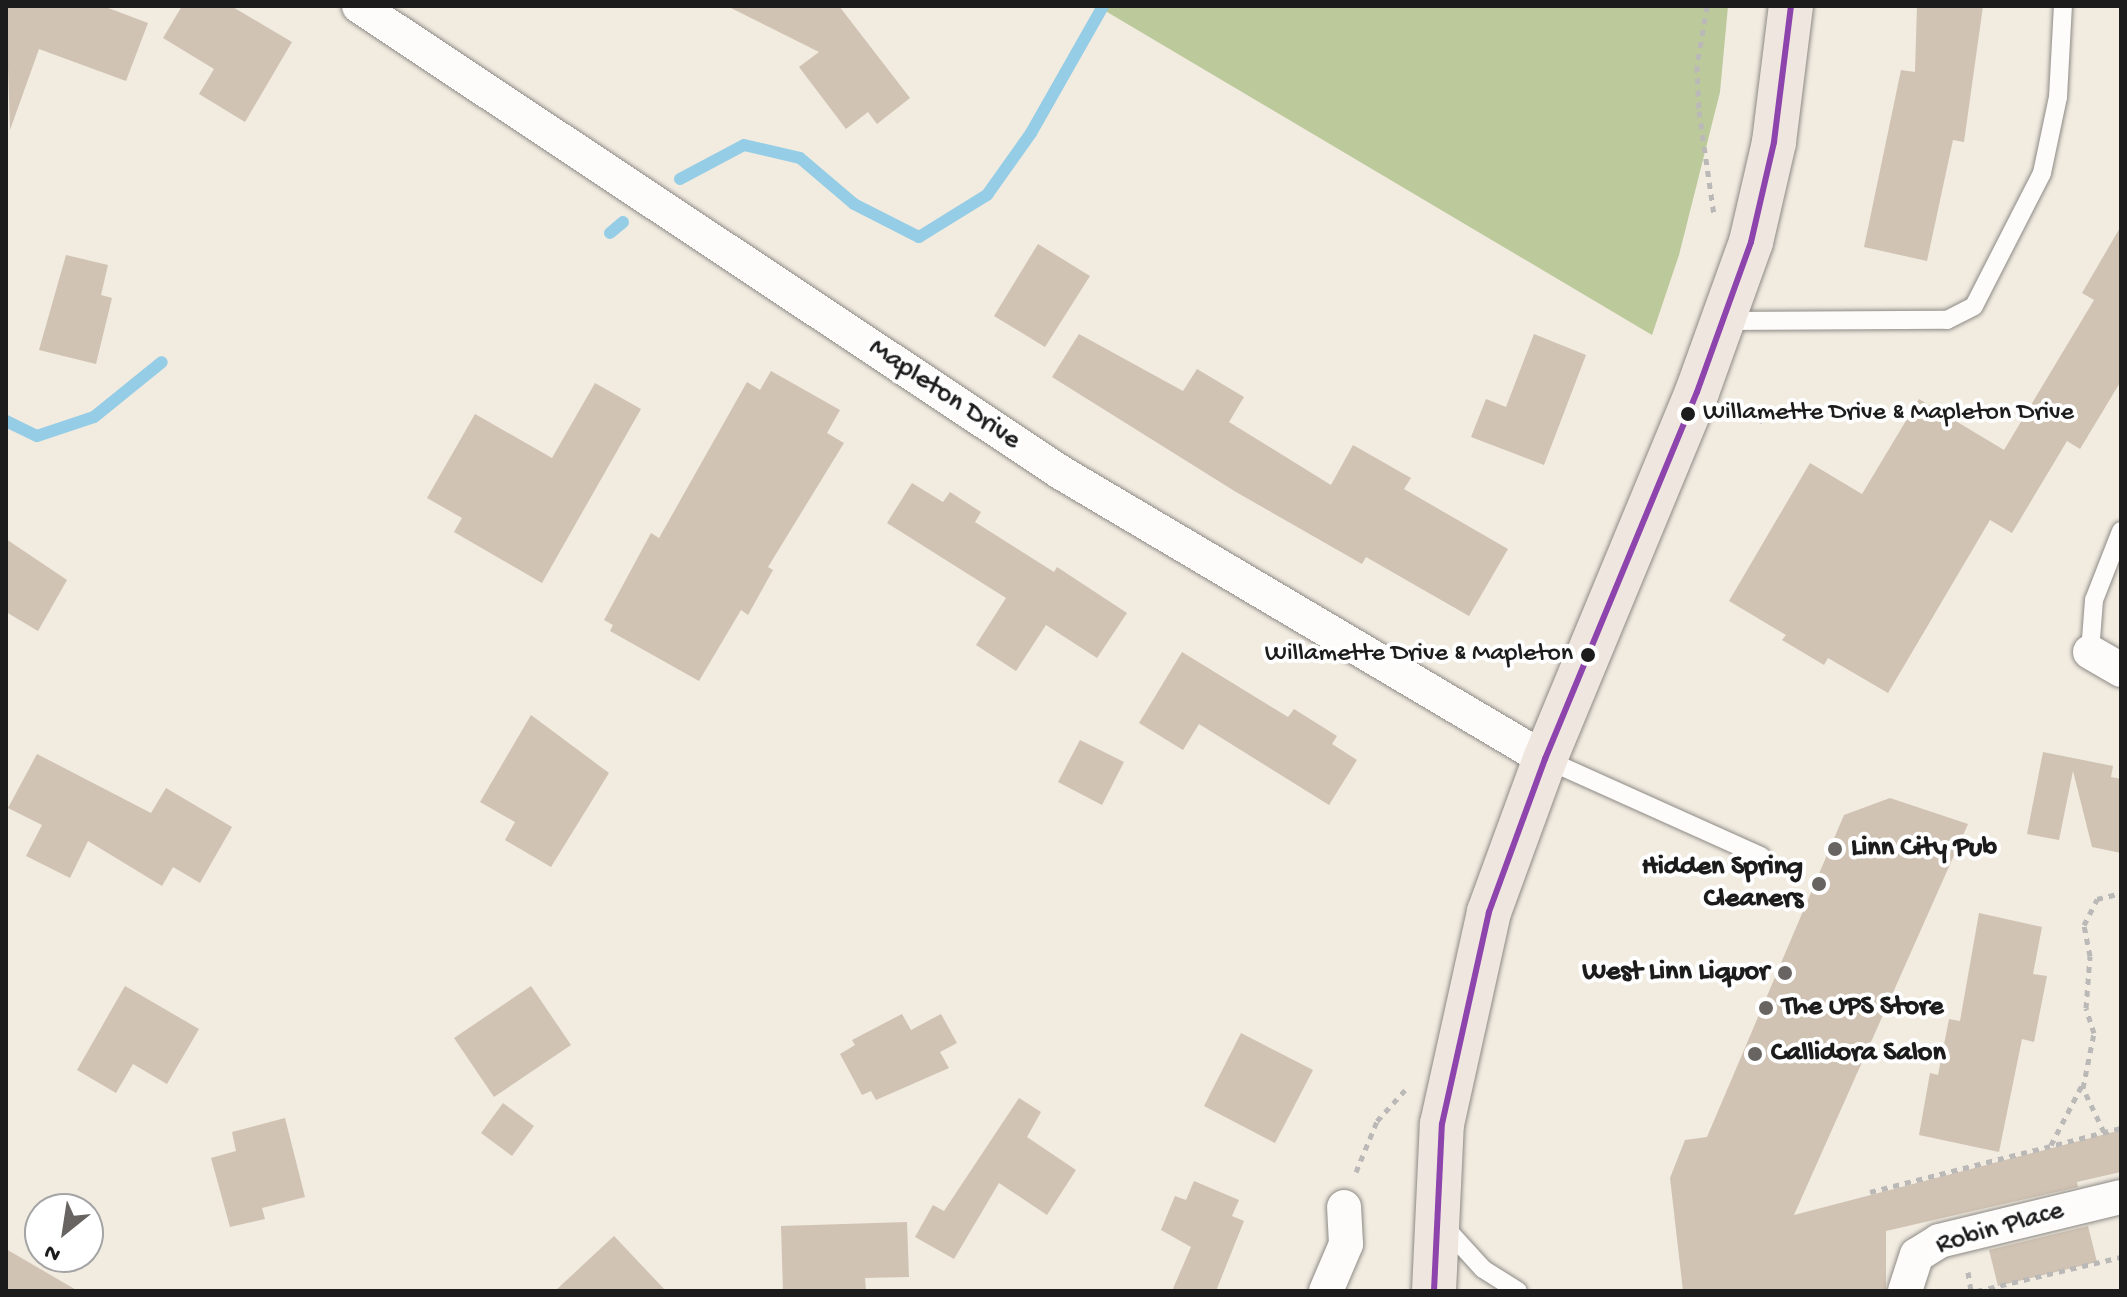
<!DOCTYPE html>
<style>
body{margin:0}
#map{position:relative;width:2127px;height:1297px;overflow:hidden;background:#f1ebe0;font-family:"Gochi Hand",sans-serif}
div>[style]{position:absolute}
.forest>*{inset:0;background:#bcc99a}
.stream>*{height:12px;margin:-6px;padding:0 6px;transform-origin:6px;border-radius:6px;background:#95cde6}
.building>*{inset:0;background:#d1c3b3}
.path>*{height:5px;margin-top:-2.5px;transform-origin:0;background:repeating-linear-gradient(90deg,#bab9b7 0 6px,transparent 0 12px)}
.roads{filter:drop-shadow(0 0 2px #8d8a85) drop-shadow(0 0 2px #8d8a85)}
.lane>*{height:18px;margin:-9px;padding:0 9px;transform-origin:9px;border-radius:9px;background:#fdfcfa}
.street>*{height:34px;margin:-17px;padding:0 17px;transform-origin:17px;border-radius:17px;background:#fdfcfa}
.primary>*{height:44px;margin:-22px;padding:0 22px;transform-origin:22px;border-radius:22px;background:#efe7df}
.bus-1>*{height:6px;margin:-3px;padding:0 3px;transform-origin:3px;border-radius:3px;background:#8e44ad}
.dots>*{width:22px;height:22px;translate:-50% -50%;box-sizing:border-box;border:4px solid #fff;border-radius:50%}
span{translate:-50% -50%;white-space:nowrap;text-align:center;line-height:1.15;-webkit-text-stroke:8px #fff;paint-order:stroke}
.bus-label{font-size:26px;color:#1c1c1c}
.left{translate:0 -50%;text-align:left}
.right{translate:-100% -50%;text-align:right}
.street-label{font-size:28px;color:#1c1c1c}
.poi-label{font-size:28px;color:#1c1c1c;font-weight:700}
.frame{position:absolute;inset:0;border:8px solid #1c1c1c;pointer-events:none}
.north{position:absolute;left:24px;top:1193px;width:80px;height:80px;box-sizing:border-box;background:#fff;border:2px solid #a4a4a4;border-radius:50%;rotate:210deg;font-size:22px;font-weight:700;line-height:32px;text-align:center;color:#1c1c1c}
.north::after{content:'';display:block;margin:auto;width:28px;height:36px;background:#676461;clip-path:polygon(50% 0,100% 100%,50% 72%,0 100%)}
</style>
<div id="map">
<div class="forest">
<i style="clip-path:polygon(1097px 6px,1728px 6px,1720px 92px,1679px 255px,1652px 335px)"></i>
</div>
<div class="stream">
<i style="left:680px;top:179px;width:72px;rotate:-28deg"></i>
<i style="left:744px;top:145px;width:57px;rotate:13.1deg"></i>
<i style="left:800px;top:158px;width:71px;rotate:40.4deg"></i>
<i style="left:854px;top:204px;width:73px;rotate:26.9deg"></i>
<i style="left:919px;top:237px;width:80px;rotate:-31.7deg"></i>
<i style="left:987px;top:195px;width:76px;rotate:-54.6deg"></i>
<i style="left:1031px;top:133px;width:146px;rotate:-60.4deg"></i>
<i style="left:610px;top:233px;width:17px;rotate:-40deg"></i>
<i style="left:6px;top:421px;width:34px;rotate:26deg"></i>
<i style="left:37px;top:436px;width:60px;rotate:-18.4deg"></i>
<i style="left:94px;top:417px;width:87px;rotate:-39deg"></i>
</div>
<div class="building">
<i style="clip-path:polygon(6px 6px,103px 6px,148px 23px,126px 81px,39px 49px,10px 130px)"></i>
<i style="clip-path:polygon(182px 6px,231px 6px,292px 42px,245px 122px,199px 94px,214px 69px,163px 38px)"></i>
<i style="clip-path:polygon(727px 6px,839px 6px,910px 98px,877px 124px,868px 112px,846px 129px,799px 67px,819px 52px)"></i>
<i style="clip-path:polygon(1917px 6px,1983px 6px,1964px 142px,1953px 140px,1927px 261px,1864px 247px,1901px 70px,1915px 72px)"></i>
<i style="clip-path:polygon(2121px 226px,2121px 381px,2080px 449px,2067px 441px,2012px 533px,1990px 520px,1888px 693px,1828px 658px,1824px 665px,1782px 640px,1786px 635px,1729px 601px,1810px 463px,1862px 494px,1919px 399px,2004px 450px,2094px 300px,2082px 293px)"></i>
<i style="clip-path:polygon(1038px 244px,1090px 276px,1045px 347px,994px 316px)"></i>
<i style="clip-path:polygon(66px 255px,108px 265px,101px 295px,112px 298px,96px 364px,39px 350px)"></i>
<i style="clip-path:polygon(1079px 334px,1183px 391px,1197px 369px,1244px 397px,1229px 422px,1331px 485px,1353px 445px,1411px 478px,1404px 489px,1508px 549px,1469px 616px,1366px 557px,1362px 564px,1236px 492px,1052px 377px)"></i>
<i style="clip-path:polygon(1534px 334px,1586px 355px,1544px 465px,1471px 437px,1486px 399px,1506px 407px)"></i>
<i style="clip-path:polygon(771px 371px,840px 410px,827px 433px,844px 443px,768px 567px,773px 570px,748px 615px,741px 610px,699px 681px,610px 631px,613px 625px,604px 620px,651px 533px,659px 538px,747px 382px,760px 390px)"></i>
<i style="clip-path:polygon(595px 383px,641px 409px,542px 583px,454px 532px,462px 518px,427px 498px,475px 414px,552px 458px)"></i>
<i style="clip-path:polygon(912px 483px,943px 502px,950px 492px,981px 512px,975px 522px,1054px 572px,1057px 567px,1127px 613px,1097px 658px,1046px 625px,1016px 671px,976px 645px,1006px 598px,887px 523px)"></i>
<i style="clip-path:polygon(6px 539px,67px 580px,38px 631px,6px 612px)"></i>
<i style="clip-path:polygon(1182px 652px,1288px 717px,1294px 709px,1337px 736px,1332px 744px,1357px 760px,1329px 805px,1199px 724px,1183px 750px,1139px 723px)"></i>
<i style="clip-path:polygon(531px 715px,609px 773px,551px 867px,505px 840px,515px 822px,480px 802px)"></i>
<i style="clip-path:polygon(1080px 740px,1124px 762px,1102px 805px,1058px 782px)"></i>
<i style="clip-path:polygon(2043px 752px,2113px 766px,2111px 777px,2121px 779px,2121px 853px,2092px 847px,2073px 771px,2059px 840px,2027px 834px)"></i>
<i style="clip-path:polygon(37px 754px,151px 813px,166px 788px,232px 827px,200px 883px,173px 867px,162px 886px,88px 841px,70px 878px,26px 856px,42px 825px,8px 808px)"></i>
<i style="clip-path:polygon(1890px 798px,1968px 824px,1794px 1215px,2121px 1130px,2121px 1172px,2077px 1182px,2078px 1187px,1886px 1231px,1886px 1291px,1683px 1291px,1670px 1178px,1679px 1155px,1685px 1140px,1707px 1137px,1844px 815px)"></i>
<i style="clip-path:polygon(1979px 913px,2042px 927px,2033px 974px,2047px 976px,2034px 1042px,2022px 1039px,1999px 1152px,1919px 1135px,1930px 1073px,1938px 1075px,1949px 1019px,1960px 1021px)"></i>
<i style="clip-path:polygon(125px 986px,199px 1029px,167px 1084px,133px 1064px,116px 1093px,77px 1070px)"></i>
<i style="clip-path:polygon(531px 986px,571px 1045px,494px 1097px,454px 1038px)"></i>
<i style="clip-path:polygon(902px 1014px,911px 1030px,941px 1014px,957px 1043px,940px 1052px,949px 1068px,876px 1100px,871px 1091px,862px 1095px,840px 1054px,855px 1045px,852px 1040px)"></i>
<i style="clip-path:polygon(1241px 1033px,1313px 1070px,1275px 1143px,1204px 1106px)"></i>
<i style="clip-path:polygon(1019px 1098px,1041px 1112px,1027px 1137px,1076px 1170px,1047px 1215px,999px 1183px,954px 1259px,915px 1237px,933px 1205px,944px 1211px)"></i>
<i style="clip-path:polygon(503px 1103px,534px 1126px,512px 1156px,481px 1133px)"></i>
<i style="clip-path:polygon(285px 1118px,305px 1197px,262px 1208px,265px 1219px,230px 1227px,211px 1158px,236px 1151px,232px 1132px)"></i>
<i style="clip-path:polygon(1194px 1181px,1239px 1200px,1232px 1216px,1244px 1221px,1216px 1291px,1172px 1291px,1191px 1247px,1161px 1230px,1175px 1196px,1186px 1200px)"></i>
<i style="clip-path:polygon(907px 1222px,909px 1277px,865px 1278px,866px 1291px,783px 1291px,781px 1226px)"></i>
<i style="clip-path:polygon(2088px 1226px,2097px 1262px,1998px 1286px,1989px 1250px)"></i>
<i style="clip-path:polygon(614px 1236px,666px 1291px,555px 1291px)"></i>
<i style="clip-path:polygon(6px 1249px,78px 1291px,6px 1291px)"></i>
</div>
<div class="path">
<i style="left:1707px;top:6px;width:61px;rotate:99.5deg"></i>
<i style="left:1697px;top:66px;width:45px;rotate:87.5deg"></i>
<i style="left:1699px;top:111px;width:105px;rotate:81.8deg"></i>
<i style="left:1735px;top:409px;width:30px;rotate:24deg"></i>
<i style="left:2104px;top:1132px;width:49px;rotate:-115.5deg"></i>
<i style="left:2083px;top:1088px;width:56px;rotate:-78.7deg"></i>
<i style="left:2094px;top:1033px;width:26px;rotate:-108deg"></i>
<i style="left:2086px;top:1008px;width:52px;rotate:-85.6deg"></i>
<i style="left:2090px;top:956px;width:32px;rotate:-101deg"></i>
<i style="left:2084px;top:925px;width:29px;rotate:-63deg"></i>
<i style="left:2097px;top:899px;width:25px;rotate:-14deg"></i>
<i style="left:2051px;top:1145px;width:70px;rotate:-62.7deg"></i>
<i style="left:1356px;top:1172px;width:55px;rotate:-67.6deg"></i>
<i style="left:1377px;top:1121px;width:42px;rotate:-47.9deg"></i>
<i style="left:1870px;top:1192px;width:259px;rotate:-14.3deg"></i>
<i style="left:1968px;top:1272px;width:19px;rotate:81deg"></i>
<i style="left:1977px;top:1291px;width:148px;rotate:-13.3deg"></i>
</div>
<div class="roads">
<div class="lane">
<i style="left:1724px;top:321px;width:223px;rotate:-0.3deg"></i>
<i style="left:1947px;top:320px;width:30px;rotate:-27deg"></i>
<i style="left:1974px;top:306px;width:149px;rotate:-62.9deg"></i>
<i style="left:2042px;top:173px;width:78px;rotate:-78.1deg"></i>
<i style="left:2058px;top:97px;width:91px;rotate:-86.9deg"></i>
<i style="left:2090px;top:652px;width:52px;rotate:-85.6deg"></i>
<i style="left:2094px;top:600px;width:74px;rotate:-68.6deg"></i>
<i style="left:1545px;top:759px;width:237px;rotate:24.2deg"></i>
<i style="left:1443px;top:1225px;width:59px;rotate:47.7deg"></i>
<i style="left:1483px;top:1269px;width:41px;rotate:32.2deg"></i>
</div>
<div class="street">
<i style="left:359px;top:6px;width:842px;rotate:33.61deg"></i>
<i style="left:1060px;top:472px;width:564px;rotate:30.62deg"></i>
<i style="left:2090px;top:652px;width:36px;rotate:30deg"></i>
<i style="left:1326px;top:1291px;width:51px;rotate:-66.9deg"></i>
<i style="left:1346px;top:1244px;width:37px;rotate:-93deg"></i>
<i style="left:1905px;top:1291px;width:38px;rotate:-72deg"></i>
<i style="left:1917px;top:1255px;width:26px;rotate:-32deg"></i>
<i style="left:1939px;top:1241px;width:187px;rotate:-13.6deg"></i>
</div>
<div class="primary">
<i style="left:1434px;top:1291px;width:167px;rotate:-87.3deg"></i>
<i style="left:1442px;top:1124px;width:217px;rotate:-77.5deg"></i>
<i style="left:1489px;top:912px;width:163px;rotate:-69.9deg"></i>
<i style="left:1545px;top:759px;width:397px;rotate:-67.5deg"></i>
<i style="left:1697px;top:392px;width:159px;rotate:-70.2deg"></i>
<i style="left:1751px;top:242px;width:103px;rotate:-77deg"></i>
<i style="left:1774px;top:142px;width:137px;rotate:-82.9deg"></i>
</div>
</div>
<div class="bus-1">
<i style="left:1434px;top:1291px;width:167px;rotate:-87.3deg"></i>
<i style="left:1442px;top:1124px;width:217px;rotate:-77.5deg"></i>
<i style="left:1489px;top:912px;width:163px;rotate:-69.9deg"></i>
<i style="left:1545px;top:759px;width:397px;rotate:-67.5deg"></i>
<i style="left:1697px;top:392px;width:159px;rotate:-70.2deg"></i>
<i style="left:1751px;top:242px;width:103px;rotate:-77deg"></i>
<i style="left:1774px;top:142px;width:137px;rotate:-82.9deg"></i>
</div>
<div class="dots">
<i style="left:1688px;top:414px;background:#1c1c1c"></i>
<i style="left:1588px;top:655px;background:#1c1c1c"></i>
<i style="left:1835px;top:849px;background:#676461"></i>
<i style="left:1819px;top:884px;background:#676461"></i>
<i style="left:1785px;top:973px;background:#676461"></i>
<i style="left:1766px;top:1008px;background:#676461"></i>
<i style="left:1755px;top:1054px;background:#676461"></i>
</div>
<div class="bus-label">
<span class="left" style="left:1703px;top:414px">Willamette Drive &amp; Mapleton Drive</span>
<span class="right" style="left:1573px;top:655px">Willamette Drive &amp; Mapleton</span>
</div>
<div class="street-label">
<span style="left:944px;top:395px;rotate:34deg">Mapleton Drive</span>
<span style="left:2000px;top:1229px;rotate:-16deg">Robin Place</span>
</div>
<div class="poi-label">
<span class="left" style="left:1851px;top:849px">Linn City Pub</span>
<span class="right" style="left:1803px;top:884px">Hidden Spring<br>Cleaners</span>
<span class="right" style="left:1769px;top:973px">West Linn Liquor</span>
<span class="left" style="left:1782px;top:1008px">The UPS Store</span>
<span class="left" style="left:1771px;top:1054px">Callidora Salon</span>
</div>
<div class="frame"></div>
<div class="north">N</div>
</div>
